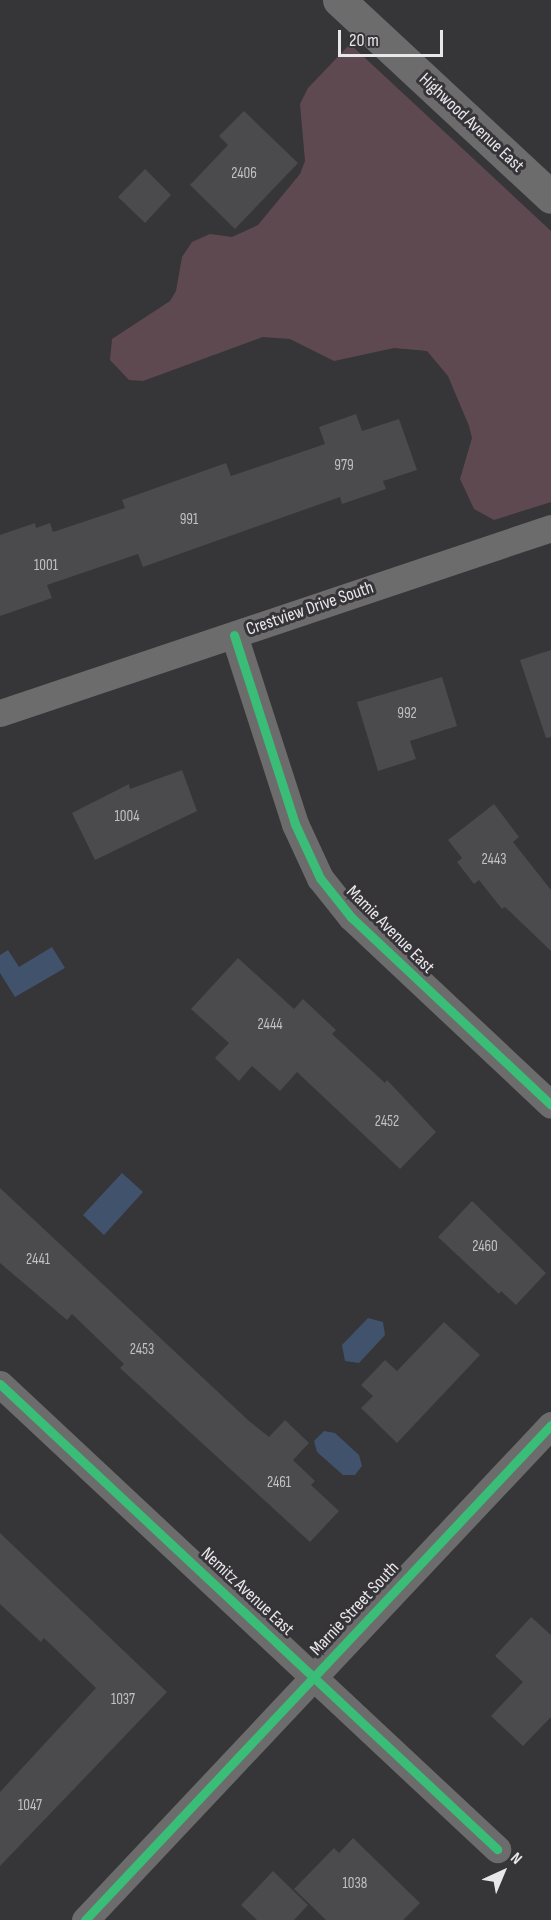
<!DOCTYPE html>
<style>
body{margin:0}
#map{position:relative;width:551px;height:1920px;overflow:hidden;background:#363537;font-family:"Sofia Sans Condensed",sans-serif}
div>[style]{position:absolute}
.green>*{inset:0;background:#5f4951}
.water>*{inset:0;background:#41536c}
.building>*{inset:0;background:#4b4a4c}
.minor>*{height:27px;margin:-13.5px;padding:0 13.5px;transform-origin:13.5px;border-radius:13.5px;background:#6c6c6d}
.tertiary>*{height:33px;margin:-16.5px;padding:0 16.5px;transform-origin:16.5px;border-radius:16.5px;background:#6c6c6d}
.cycleway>*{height:9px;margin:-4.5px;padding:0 4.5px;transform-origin:4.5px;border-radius:4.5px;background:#3abd76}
span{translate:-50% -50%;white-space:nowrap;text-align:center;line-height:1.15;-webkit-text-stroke:6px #363438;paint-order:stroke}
.number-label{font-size:15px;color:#c1c0c2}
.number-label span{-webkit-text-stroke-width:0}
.street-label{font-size:18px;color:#e8e7ea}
.north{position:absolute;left:473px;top:1842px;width:60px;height:60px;-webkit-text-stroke:4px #363438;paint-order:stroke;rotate:44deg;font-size:16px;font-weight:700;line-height:24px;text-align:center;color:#e8e7ea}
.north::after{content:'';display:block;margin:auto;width:21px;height:27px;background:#e8e7ea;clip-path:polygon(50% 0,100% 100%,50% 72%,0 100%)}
.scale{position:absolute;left:338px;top:30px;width:105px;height:27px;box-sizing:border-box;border:3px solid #e8e7ea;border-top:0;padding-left:8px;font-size:18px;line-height:21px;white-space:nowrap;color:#e8e7ea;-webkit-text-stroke:4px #363438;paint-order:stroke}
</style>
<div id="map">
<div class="green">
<i style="clip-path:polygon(350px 44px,551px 231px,551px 502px,494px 520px,474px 509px,460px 479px,472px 438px,469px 426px,448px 376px,427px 351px,394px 348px,334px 361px,290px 339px,263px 337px,143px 381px,129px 380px,110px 360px,112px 339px,170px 301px,176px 291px,182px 257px,192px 242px,210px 234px,232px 237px,258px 225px,300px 174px,305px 161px,300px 104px,308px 88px)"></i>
</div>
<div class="water">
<i style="clip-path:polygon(52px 947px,65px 968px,15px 997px,0 973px,0 955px,8px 950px,19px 967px)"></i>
<i style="clip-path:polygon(122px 1173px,143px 1192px,104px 1235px,83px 1215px)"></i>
<i style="clip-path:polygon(368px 1318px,383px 1322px,385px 1335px,359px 1363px,345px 1361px,342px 1345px)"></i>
<i style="clip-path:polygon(324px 1431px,335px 1433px,359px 1455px,362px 1466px,355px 1475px,343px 1475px,317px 1452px,314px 1441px)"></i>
</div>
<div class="building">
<i style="clip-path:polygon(244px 111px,298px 163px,235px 229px,190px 185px,228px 145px,219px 136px)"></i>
<i style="clip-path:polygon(145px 169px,171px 195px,145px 223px,118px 197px)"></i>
<i style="clip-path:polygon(356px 414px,362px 431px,399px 419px,417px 470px,383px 481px,386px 489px,342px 504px,340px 497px,143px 567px,138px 554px,47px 585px,52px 598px,0 616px,0 535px,35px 523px,36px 528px,50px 523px,53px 532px,125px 508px,122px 500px,226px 463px,231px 476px,325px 444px,319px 427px)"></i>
<i style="clip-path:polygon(551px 650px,551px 737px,546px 738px,520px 660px)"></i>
<i style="clip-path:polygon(442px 677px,457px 726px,410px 741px,416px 759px,378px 771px,357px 702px)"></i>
<i style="clip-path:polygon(182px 770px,197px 811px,95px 860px,72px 813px,129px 784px,130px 789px)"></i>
<i style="clip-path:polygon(494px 804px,519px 837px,513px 842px,551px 890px,551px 951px,505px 907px,502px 909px,479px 880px,474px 884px,457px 862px,462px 858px,448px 840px)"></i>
<i style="clip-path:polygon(238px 958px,294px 1009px,303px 999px,336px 1030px,332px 1034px,385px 1083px,387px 1080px,436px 1132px,400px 1169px,297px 1072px,280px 1091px,252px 1066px,239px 1081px,215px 1058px,229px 1043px,191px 1009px)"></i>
<i style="clip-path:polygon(0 1188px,249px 1421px,269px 1437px,285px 1420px,309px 1443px,293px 1460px,315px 1481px,311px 1485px,339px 1511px,310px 1542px,120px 1368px,124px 1364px,72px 1314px,67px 1320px,0 1263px)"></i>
<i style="clip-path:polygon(472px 1201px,546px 1273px,516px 1305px,501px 1291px,499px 1294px,438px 1237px)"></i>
<i style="clip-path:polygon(444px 1322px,480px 1355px,397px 1443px,361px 1408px,373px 1396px,361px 1385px,385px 1360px,397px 1371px)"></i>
<i style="clip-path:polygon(0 1533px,167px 1692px,0 1866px,0 1792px,96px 1688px,44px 1638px,41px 1642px,0 1604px)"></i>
<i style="clip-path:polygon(531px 1617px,551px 1635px,551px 1717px,523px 1746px,491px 1716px,523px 1682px,495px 1656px)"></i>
<i style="clip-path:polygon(353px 1838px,420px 1903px,403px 1920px,326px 1920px,294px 1889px,334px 1848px,339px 1853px)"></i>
<i style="clip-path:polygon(273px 1871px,308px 1905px,294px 1920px,257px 1920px,241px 1905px)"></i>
</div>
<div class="minor">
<i style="left:234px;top:635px;width:199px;rotate:72.1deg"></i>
<i style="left:295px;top:824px;width:60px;rotate:65.2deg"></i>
<i style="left:320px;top:878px;width:50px;rotate:51.5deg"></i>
<i style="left:351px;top:917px;width:274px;rotate:43.2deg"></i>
<i style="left:0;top:713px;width:581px;rotate:-18.56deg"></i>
<i style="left:0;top:1384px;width:681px;rotate:43.09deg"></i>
<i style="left:85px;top:1920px;width:680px;rotate:-46.73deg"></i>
</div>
<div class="tertiary">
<i style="left:339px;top:0;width:289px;rotate:42.9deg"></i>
</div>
<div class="cycleway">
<i style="left:234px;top:635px;width:199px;rotate:72.1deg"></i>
<i style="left:295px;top:824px;width:60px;rotate:65.2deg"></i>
<i style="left:320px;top:878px;width:50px;rotate:51.5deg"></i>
<i style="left:351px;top:917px;width:274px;rotate:43.2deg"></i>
<i style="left:0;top:1384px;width:681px;rotate:43.09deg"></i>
<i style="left:85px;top:1920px;width:680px;rotate:-46.73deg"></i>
</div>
<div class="number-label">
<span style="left:244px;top:174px">2406</span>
<span style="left:344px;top:466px">979</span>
<span style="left:189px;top:520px">991</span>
<span style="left:46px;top:566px">1001</span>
<span style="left:407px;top:714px">992</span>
<span style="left:127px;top:817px">1004</span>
<span style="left:494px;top:860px">2443</span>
<span style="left:270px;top:1025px">2444</span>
<span style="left:387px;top:1122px">2452</span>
<span style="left:485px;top:1247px">2460</span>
<span style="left:38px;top:1260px">2441</span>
<span style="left:142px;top:1350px">2453</span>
<span style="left:279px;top:1483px">2461</span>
<span style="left:123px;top:1700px">1037</span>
<span style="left:30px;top:1806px">1047</span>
<span style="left:355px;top:1884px">1038</span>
</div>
<div class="street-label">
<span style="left:471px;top:123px;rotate:43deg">Highwood Avenue East</span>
<span style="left:310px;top:609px;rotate:-19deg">Crestview Drive South</span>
<span style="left:390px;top:930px;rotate:45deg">Mamie Avenue East</span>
<span style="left:247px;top:1592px;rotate:43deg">Nemitz Avenue East</span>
<span style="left:355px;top:1609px;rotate:-47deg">Marnie Street South</span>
</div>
<div class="north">N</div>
<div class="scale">20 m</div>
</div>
